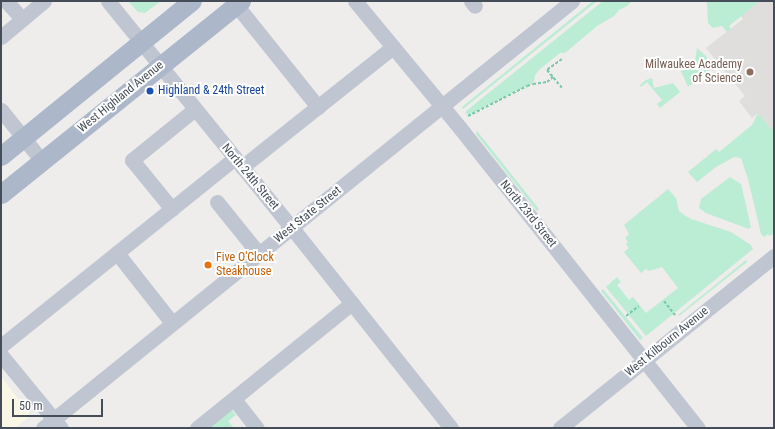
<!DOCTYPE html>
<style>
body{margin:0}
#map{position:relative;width:775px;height:429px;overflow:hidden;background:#efecec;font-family:"Roboto Condensed",sans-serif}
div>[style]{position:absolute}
.commercial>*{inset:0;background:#faf7e4}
.education>*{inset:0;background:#e0dddd}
.green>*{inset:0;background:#bbecd4}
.path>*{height:2px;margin-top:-1px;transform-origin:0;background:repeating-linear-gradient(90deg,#75c8a9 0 3px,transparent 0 5px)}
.minor>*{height:15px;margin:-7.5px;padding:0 7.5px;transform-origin:7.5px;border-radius:7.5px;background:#c0c6d1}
.major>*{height:19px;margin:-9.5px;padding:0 9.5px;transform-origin:9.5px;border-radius:9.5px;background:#acb8ca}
.dots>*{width:11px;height:11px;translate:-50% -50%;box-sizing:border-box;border:2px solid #fff;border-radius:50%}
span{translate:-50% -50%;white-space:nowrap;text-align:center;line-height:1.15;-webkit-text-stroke:4px #fff;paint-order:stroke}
.education-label{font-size:12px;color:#785e54}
.right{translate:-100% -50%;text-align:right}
.transit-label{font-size:12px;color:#164399}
.left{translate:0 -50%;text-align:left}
.street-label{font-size:12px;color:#454d58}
.food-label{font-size:12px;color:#c56008}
.frame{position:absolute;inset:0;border:2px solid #454d58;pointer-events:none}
.scale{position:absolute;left:12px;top:399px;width:91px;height:18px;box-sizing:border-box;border:2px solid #454d58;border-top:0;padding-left:5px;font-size:12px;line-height:14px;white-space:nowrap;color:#454d58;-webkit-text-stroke:3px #fff;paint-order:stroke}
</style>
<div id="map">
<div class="commercial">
<i style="clip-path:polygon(1px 377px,31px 415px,15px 428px,1px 428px)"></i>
</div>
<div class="education">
<i style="clip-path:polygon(729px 1px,774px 1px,774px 132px,758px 113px,752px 118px,739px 101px,745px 96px,706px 48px,743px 19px)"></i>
</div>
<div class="green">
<i style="clip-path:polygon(128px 1px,161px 1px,145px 13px,138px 12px)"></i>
<i style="clip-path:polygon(593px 1px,597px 1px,463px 109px,462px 107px)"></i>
<i style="clip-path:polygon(603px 1px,632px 1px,627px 6px,619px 10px,614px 16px,597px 26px,565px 53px,560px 53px,540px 69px,535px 75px,534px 82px,468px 115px,465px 112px)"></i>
<i style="clip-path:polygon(707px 1px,760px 1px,729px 26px,731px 29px,727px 32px,722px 26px,713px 28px,708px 23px)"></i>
<i style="clip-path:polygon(697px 48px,706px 56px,710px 69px,688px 87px,681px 71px,683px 68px,694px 69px)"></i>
<i style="clip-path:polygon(652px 78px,654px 88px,673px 83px,680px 92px,660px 108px,657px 104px,662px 100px,647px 82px,641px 87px,640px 85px,646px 80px)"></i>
<i style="clip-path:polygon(758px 113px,774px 132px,774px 233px,770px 236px,768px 234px,764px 237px,761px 234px,748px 179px,741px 158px,734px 157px,716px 167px,697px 182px,688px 172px,716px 149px,719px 152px,752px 125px)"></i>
<i style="clip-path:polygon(477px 131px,539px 209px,537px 211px,476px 134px)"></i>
<i style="clip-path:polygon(730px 177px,741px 184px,751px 227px,749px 229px,706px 213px,699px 208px,701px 199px)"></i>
<i style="clip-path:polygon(668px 189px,676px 198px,679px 211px,684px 215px,691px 219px,731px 232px,751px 245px,753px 249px,646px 336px,606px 287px,617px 277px,621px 282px,617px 285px,629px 300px,633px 297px,646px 313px,678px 288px,662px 267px,649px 271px,646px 269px,641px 273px,624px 252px,629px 248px,626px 244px,628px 242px,625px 238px,629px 234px,624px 225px)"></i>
<i style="clip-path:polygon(746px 260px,747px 262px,679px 316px,678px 315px)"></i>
<i style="clip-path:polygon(603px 289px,643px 338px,640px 340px,601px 291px)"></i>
<i style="clip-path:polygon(232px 410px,236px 415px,228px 421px,234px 428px,206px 428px,223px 414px)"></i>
</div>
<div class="path">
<i style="left:562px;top:59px;width:19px;rotate:144deg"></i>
<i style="left:547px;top:70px;width:25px;rotate:50deg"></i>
<i style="left:468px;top:116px;width:66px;rotate:-27deg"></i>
<i style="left:527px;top:86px;width:6px;rotate:-18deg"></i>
<i style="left:533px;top:84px;width:14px;rotate:-8deg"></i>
<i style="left:547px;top:82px;width:8px;rotate:-40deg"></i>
<i style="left:664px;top:301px;width:18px;rotate:52deg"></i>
<i style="left:626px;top:316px;width:16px;rotate:-38deg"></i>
</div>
<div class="minor">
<i style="left:6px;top:1px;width:24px;rotate:48deg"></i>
<i style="left:108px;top:1px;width:292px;rotate:51deg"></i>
<i style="left:292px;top:228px;width:256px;rotate:51.5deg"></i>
<i style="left:233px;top:1px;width:136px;rotate:51.3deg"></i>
<i style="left:355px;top:1px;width:165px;rotate:50.4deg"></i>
<i style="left:460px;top:128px;width:383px;rotate:51.6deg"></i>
<i style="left:471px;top:1px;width:6px;rotate:51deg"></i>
<i style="left:1px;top:37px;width:56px;rotate:-39.9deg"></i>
<i style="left:1px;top:110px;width:65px;rotate:51.2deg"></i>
<i style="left:242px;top:167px;width:193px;rotate:-38.5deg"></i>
<i style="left:217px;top:202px;width:67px;rotate:51.1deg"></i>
<i style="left:172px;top:209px;width:63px;rotate:-129.2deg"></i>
<i style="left:132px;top:160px;width:81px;rotate:-39deg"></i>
<i style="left:117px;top:253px;width:89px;rotate:51.8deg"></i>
<i style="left:1px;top:346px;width:300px;rotate:-38.8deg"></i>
<i style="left:1px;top:355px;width:94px;rotate:50.6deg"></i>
<i style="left:234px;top:399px;width:37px;rotate:52deg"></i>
<i style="left:43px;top:428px;width:680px;rotate:-38.91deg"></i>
<i style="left:197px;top:428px;width:199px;rotate:-38.9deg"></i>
<i style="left:560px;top:428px;width:275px;rotate:-38.8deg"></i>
</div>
<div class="major">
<i style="left:1px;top:156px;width:246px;rotate:-39.1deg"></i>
<i style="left:1px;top:194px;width:308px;rotate:-38.8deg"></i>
</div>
<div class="dots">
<i style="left:750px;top:72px;background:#8d6e63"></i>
<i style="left:150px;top:91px;background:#1a4fb4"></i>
<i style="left:208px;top:265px;background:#e8710a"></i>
</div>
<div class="education-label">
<span class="right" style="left:742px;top:72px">Milwaukee Academy<br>of Science</span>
</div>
<div class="transit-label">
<span class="left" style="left:158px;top:91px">Highland &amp; 24th Street</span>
</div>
<div class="street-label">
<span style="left:121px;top:97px;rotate:-39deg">West Highland Avenue</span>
<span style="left:250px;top:177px;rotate:50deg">North 24th Street</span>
<span style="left:528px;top:214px;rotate:51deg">North 23rd Street</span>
<span style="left:308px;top:215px;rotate:-39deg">West State Street</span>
<span style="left:667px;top:342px;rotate:-39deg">West Kilbourn Avenue</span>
</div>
<div class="food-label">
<span class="left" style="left:216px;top:265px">Five O'Clock<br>Steakhouse</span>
</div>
<div class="frame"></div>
<div class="scale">50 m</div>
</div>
